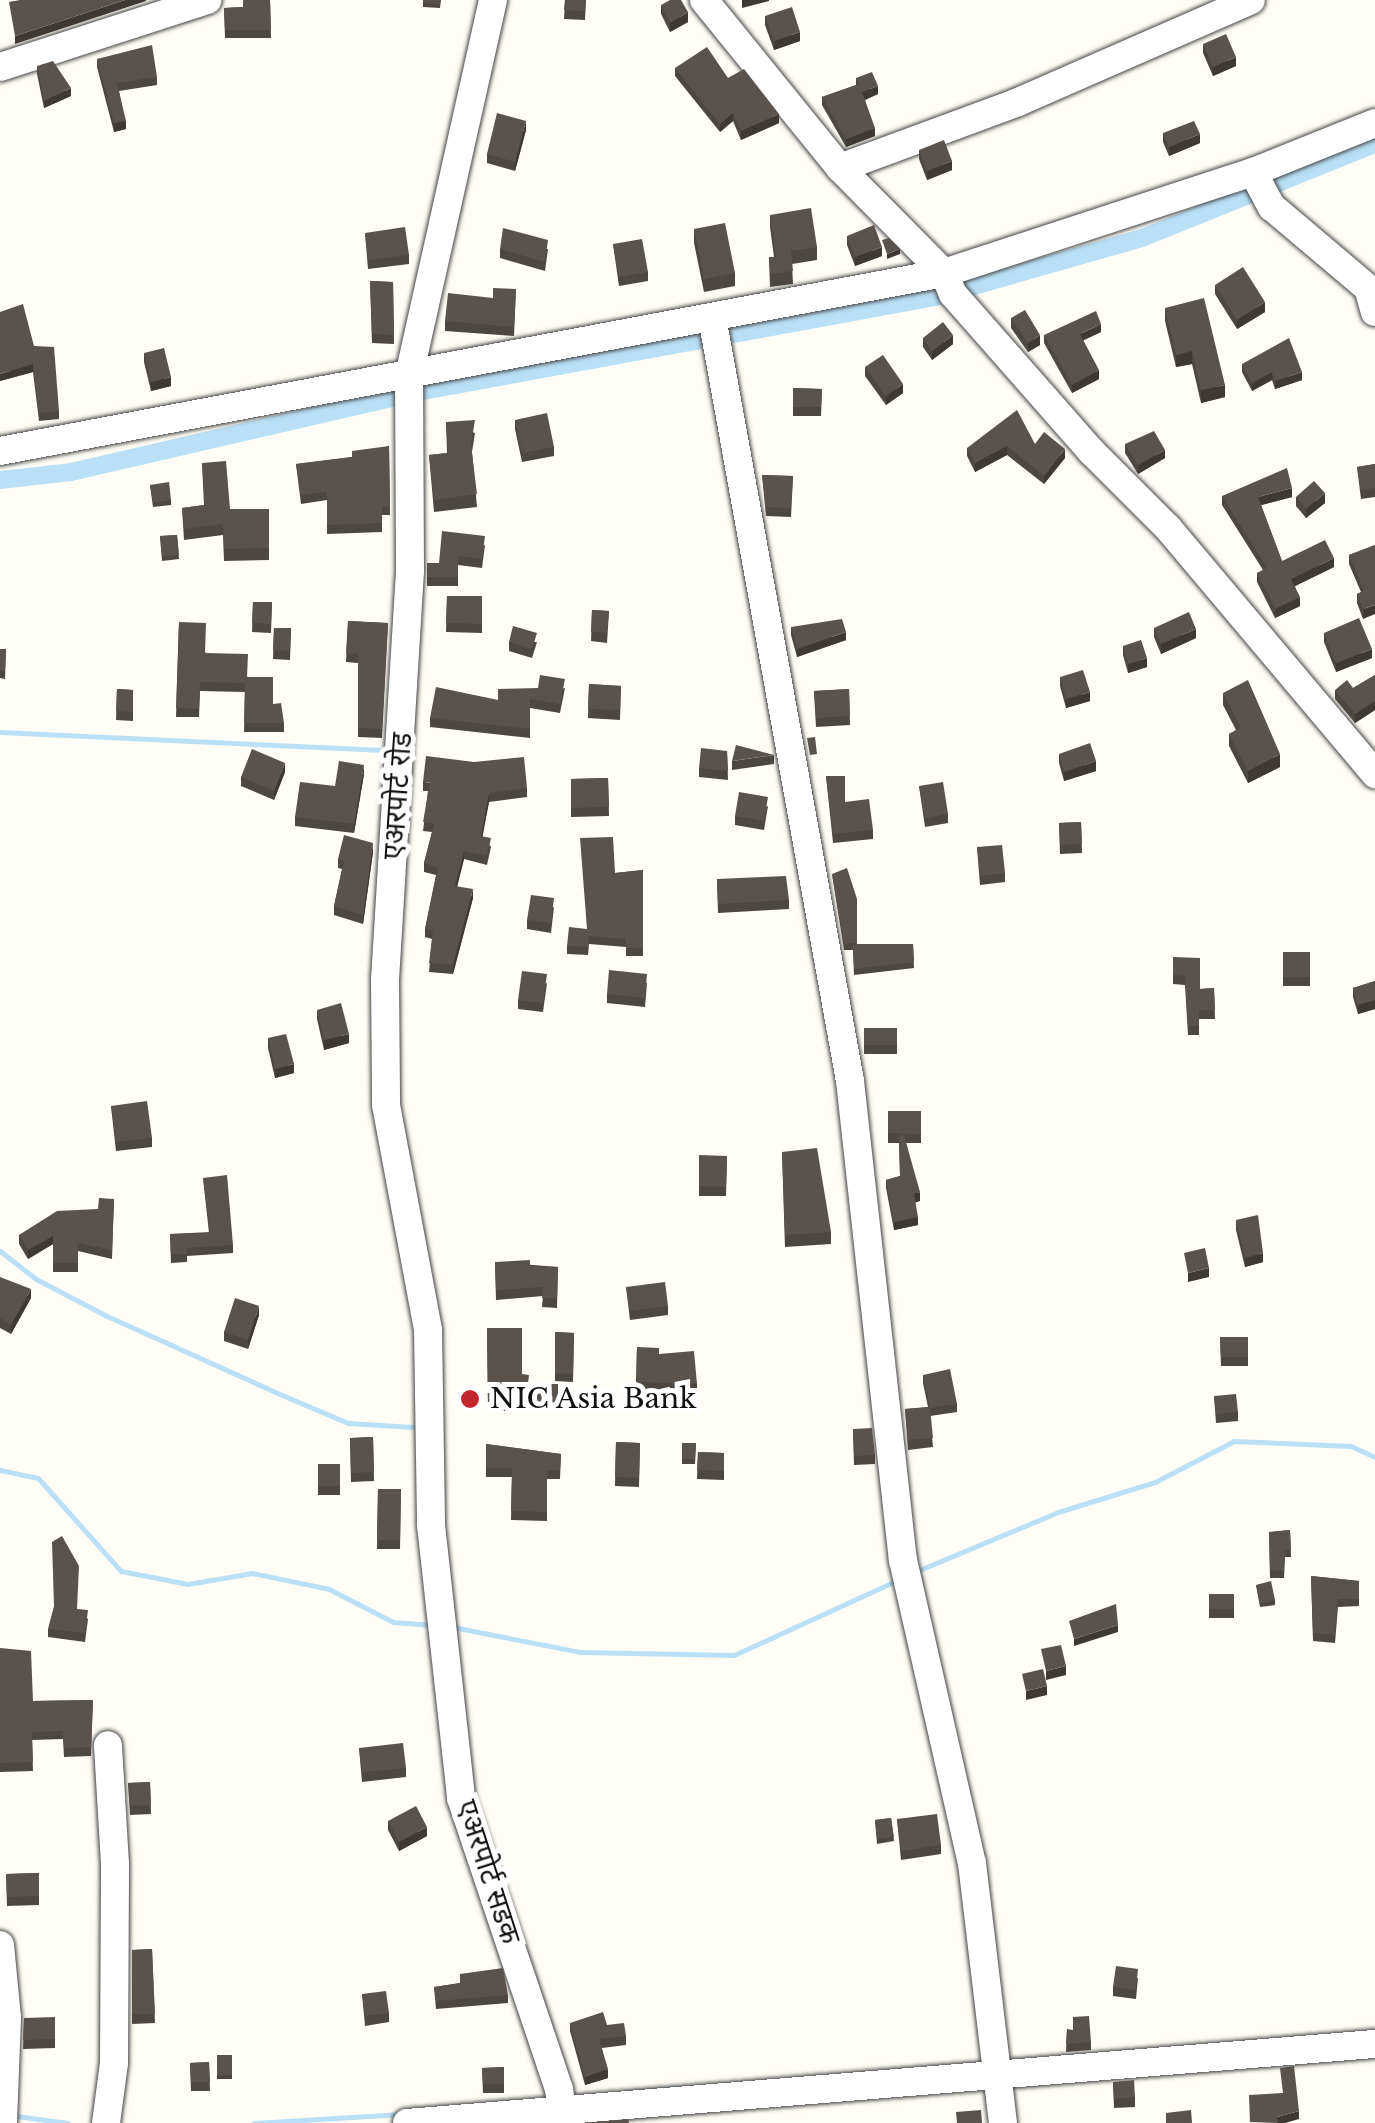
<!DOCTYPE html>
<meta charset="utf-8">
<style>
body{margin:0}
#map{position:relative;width:1375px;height:2123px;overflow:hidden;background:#fffdf5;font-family:"Libre Baskerville","Noto Sans Devanagari",serif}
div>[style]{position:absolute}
.stream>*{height:5px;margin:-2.5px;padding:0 2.5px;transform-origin:2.5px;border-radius:2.5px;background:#b9e0f7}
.canal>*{height:18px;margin:-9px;padding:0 9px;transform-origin:9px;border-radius:9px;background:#b9e0f7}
.roads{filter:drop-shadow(0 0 2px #444) drop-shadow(0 0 2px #444)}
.minor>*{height:28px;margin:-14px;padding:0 14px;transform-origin:14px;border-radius:14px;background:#fff}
.wall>*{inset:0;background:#4d4742}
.shaded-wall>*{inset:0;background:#3f3936}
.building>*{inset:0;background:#5a524d}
.dots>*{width:28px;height:28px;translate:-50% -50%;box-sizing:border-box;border:5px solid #fff;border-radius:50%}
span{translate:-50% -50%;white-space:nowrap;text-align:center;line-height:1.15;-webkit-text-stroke:10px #fff;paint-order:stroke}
.street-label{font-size:28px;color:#111}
.poi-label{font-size:28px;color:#111}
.left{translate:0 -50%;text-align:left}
</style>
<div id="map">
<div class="stream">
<i style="left:0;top:732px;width:379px;rotate:2.7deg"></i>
<i style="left:0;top:1251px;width:46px;rotate:37.9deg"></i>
<i style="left:36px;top:1279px;width:80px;rotate:27.5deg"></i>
<i style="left:107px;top:1316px;width:192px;rotate:24.3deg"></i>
<i style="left:282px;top:1395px;width:72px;rotate:23deg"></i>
<i style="left:348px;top:1423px;width:65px;rotate:3.5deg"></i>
<i style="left:0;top:1470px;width:39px;rotate:12deg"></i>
<i style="left:38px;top:1478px;width:125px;rotate:48.3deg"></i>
<i style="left:121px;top:1571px;width:68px;rotate:11deg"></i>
<i style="left:188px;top:1584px;width:65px;rotate:-9.8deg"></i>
<i style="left:252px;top:1573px;width:79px;rotate:11.7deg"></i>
<i style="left:329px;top:1589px;width:72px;rotate:27.3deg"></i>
<i style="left:393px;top:1622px;width:40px;rotate:4.3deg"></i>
<i style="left:917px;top:1571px;width:153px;rotate:-22.7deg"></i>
<i style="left:1058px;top:1512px;width:102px;rotate:-17.2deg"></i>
<i style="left:1155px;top:1482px;width:89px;rotate:-27.4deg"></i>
<i style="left:1234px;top:1441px;width:117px;rotate:2.4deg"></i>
<i style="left:1351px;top:1446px;width:26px;rotate:25deg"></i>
<i style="left:453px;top:1627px;width:129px;rotate:11.1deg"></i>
<i style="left:580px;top:1652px;width:154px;rotate:1.1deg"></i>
<i style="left:734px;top:1655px;width:180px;rotate:-24.6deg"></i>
<i style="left:626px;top:2092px;width:53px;rotate:-4.3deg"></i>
<i style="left:17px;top:2116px;width:51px;rotate:7.8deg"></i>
<i style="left:254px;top:2123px;width:148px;rotate:-3.5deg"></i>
</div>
<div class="canal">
<i style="left:423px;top:391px;width:521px;rotate:-10.4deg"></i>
<i style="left:935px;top:297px;width:215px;rotate:-15.9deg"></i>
<i style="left:1142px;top:238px;width:251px;rotate:-22deg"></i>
<i style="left:0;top:480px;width:71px;rotate:-6.4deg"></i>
<i style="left:71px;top:472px;width:329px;rotate:-13deg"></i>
</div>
<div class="roads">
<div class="minor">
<i style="left:493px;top:0;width:384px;rotate:102.6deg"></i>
<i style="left:409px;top:375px;width:196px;rotate:89.7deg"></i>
<i style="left:410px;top:571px;width:409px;rotate:93.5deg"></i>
<i style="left:385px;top:979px;width:126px;rotate:89.5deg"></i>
<i style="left:386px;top:1105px;width:229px;rotate:79.4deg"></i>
<i style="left:428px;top:1330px;width:195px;rotate:89.1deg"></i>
<i style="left:431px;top:1525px;width:275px;rotate:83.7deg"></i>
<i style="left:461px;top:1798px;width:307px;rotate:71.4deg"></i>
<i style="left:559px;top:2089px;width:34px;rotate:82deg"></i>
<i style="left:704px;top:0;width:216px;rotate:51deg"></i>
<i style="left:840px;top:168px;width:148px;rotate:45.3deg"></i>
<i style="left:944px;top:273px;width:23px;rotate:67deg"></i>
<i style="left:953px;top:294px;width:210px;rotate:48.7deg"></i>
<i style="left:1092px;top:452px;width:107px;rotate:45deg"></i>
<i style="left:1168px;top:528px;width:322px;rotate:49.9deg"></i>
<i style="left:0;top:67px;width:218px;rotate:-17.9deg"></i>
<i style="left:840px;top:168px;width:190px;rotate:-20.3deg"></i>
<i style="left:1018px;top:102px;width:254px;rotate:-23.6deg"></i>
<i style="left:1253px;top:172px;width:40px;rotate:62deg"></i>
<i style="left:1272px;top:207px;width:126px;rotate:40.2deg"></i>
<i style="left:1368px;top:288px;width:25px;rotate:74deg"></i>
<i style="left:712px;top:317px;width:776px;rotate:79.76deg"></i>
<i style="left:850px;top:1081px;width:482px;rotate:83.7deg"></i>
<i style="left:903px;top:1560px;width:311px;rotate:77.2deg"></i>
<i style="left:972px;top:1863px;width:262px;rotate:83.2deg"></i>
<i style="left:0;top:451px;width:961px;rotate:-10.68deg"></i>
<i style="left:944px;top:273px;width:325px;rotate:-18.1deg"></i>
<i style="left:1253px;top:172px;width:131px;rotate:-21.9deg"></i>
<i style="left:0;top:1945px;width:73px;rotate:84.5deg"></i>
<i style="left:7px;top:2018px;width:105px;rotate:92.2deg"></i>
<i style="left:106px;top:2123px;width:61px;rotate:-82.4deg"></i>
<i style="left:114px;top:2063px;width:199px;rotate:-89.7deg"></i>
<i style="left:115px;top:1864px;width:119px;rotate:-93.4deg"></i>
<i style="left:407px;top:2123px;width:971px;rotate:-4.67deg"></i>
</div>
</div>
<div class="wall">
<i style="clip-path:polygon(270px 0,271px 38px,225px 38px,224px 8px,243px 7px)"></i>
<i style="clip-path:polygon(423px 0,441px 0,440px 8px,423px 7px)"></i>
<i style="clip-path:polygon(565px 0,586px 0,585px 20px,564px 19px)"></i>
<i style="clip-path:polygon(661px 5px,688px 22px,670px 32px,661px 14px)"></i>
<i style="clip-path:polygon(765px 16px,800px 41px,774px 50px,765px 25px)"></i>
<i style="clip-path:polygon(1203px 44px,1236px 66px,1213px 76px,1203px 53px)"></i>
<i style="clip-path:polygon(97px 59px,157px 77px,157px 85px,119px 91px,126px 129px,114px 132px,97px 67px)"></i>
<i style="clip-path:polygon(37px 66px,71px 96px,44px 108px,37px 74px)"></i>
<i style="clip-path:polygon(675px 68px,728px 78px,779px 123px,741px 140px,733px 121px,720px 132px,675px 76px)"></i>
<i style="clip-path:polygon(856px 78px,878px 94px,865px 100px,875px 136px,846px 147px,822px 105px,822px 97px,856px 85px)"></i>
<i style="clip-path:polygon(526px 130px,515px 171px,487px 163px,487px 154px)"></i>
<i style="clip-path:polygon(1163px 133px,1200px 143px,1169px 156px,1163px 142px)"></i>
<i style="clip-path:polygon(919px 150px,952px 170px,927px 180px,919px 159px)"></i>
<i style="clip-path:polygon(770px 215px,817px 247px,817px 260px,792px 264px,793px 284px,770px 287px,769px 257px,774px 257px,770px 227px)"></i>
<i style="clip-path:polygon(694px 229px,735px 273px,735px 286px,704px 292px,694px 243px)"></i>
<i style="clip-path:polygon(365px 233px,409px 255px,409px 264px,368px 269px)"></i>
<i style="clip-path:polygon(847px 236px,882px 256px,855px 266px,847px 245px)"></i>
<i style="clip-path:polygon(613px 244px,648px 272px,648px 281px,619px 286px)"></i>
<i style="clip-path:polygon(500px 249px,548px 249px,545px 271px,500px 258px)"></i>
<i style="clip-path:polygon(370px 281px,393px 282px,394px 344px,372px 343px)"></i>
<i style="clip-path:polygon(1215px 285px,1265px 312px,1237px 329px,1215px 294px)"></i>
<i style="clip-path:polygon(516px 289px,514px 336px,445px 331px,445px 321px)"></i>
<i style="clip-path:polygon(1165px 308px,1225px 397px,1201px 403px,1192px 364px,1176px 367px,1165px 321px)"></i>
<i style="clip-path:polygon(1011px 318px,1040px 345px,1028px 352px,1011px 328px)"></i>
<i style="clip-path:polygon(1101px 332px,1083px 340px,1099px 379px,1072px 393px,1044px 343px,1044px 335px)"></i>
<i style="clip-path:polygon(923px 338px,953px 344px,932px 360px,923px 347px)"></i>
<i style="clip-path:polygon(34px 346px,59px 411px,59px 419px,39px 421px,33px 372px,0 381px)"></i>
<i style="clip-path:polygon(144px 353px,171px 386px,151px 391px,144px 362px)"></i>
<i style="clip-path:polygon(1242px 364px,1302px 380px,1275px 389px,1272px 380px,1252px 391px,1242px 372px)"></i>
<i style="clip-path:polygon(865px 367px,903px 393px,886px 405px,865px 376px)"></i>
<i style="clip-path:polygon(793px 388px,822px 389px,821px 416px,793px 416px)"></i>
<i style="clip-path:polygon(515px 420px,554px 447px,554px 456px,522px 462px,515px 429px)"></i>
<i style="clip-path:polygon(446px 422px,475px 433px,472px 452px,477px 507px,434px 512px,429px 455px,447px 453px)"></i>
<i style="clip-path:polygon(1035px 444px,1065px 458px,1044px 484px,1007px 455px,975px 472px,967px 456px,967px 448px)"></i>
<i style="clip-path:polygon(1125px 444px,1165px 458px,1138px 474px,1125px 453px)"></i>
<i style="clip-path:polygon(389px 446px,390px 515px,382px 515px,382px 532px,327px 534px,327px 500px,301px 504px,296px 464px,352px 457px)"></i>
<i style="clip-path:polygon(202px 463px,230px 509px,269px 509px,269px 560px,224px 561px,223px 535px,184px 540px,182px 508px,204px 505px)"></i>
<i style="clip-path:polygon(1375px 464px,1375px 497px,1361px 499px,1357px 467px)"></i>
<i style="clip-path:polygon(762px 475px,793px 476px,791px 517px,766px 516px)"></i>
<i style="clip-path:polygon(150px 485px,171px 500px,171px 505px,153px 507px)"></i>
<i style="clip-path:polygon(1222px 496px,1292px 497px,1261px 505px,1282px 561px,1334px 567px,1295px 586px,1300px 606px,1275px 618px,1257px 582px,1257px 573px,1263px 570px,1222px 505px)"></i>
<i style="clip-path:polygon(1296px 497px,1325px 503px,1306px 518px,1296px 506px)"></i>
<i style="clip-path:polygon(177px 535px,179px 559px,162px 561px,160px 536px)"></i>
<i style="clip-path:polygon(485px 545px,482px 568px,458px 565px,458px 586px,427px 586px,427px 563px,439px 563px)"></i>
<i style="clip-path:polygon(1375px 545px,1363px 619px,1357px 603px,1357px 594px,1361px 592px,1349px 564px,1349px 555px)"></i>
<i style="clip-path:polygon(447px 596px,482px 596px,482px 633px,446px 632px)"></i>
<i style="clip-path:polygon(253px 602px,272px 602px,271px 633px,252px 632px)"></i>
<i style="clip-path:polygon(592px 610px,609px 611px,607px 643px,591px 641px)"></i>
<i style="clip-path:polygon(348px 621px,388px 623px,382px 738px,358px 737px,358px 663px,346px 662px)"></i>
<i style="clip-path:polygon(179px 622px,206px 653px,248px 677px,273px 704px,284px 723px,284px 732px,244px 732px,245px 692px,200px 691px,199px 717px,176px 717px)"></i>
<i style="clip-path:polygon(791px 627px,846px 640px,797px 657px,791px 635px)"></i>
<i style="clip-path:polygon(274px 628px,291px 628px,290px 660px,273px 659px)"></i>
<i style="clip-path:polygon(1154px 628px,1196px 638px,1161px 654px,1154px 637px)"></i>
<i style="clip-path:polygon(1324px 633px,1372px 658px,1336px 672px,1324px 642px)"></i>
<i style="clip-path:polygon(509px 642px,537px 642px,532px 658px,509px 651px)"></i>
<i style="clip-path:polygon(1123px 646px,1147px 667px,1128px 673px,1123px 655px)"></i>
<i style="clip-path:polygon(0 649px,6px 649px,5px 679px,0 678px)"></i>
<i style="clip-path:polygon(1375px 675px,1375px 710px,1355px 723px,1335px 699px,1335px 690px,1353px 688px)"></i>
<i style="clip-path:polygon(1060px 677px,1090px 701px,1066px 708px,1060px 686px)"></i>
<i style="clip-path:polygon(589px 684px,621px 686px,620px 720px,588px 718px)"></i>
<i style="clip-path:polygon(565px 688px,560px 713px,530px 708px,530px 738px,430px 727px,430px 718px)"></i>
<i style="clip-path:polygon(117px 689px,133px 690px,133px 721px,116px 720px)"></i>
<i style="clip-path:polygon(849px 689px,850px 725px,816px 727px,814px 691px)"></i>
<i style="clip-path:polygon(1223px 693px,1280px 767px,1248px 783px,1229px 746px,1229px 734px,1236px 730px,1223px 705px)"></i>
<i style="clip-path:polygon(727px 751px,728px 780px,699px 777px,699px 768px)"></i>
<i style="clip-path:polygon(1059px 754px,1096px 771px,1064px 781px,1059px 763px)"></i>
<i style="clip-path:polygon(774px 755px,774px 764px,732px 770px,732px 761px)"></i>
<i style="clip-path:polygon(285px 772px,274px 800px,241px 786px,241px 777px)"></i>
<i style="clip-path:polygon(364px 774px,354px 833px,295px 826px,295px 817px,335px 786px)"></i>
<i style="clip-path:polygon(826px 776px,845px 802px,873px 830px,873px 839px,833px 843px)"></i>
<i style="clip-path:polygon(608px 778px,609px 816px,571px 817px,571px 779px)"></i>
<i style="clip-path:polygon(423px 782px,527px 788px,527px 797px,489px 802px,482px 836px,491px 847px,487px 865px,464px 859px,457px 886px,473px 898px,453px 974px,429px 972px,432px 939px,425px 937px,425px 929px,436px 875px,424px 872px,424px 863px,432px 832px,423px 831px,428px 791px,423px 791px)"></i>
<i style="clip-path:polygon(919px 786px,948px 814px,948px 823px,925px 827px)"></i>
<i style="clip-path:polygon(768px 806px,764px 830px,735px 825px,735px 816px)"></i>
<i style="clip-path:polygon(1081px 822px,1082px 853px,1060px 854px,1059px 823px)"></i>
<i style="clip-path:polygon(977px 847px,1005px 873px,1005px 882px,980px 885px)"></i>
<i style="clip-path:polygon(373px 852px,363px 924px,334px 915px,334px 906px,342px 869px,338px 868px,338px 859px)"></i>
<i style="clip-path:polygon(643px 870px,643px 956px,626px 956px,626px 947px,589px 944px,588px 955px,567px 954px,567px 946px,587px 929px,615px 873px)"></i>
<i style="clip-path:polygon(832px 874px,857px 944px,913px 944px,914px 968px,854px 975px,853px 950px,844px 950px)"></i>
<i style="clip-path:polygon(717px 879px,789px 900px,789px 909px,718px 913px)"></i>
<i style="clip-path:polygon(554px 907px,551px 933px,527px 929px,527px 920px)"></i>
<i style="clip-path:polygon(1283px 952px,1310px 952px,1310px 986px,1283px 986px)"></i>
<i style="clip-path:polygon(1173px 957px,1200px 989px,1214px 988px,1215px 1019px,1199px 1019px,1199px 1035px,1188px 1035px,1185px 985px,1173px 984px)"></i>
<i style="clip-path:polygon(1375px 981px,1375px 1009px,1358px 1014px,1353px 997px,1353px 988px)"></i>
<i style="clip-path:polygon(547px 983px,543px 1012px,518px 1009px,518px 1000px)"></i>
<i style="clip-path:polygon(647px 983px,645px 1007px,607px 1003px,607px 994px)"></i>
<i style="clip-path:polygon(317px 1010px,349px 1043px,324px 1050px,317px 1019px)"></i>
<i style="clip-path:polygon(864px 1028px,897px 1028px,897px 1054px,864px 1054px)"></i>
<i style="clip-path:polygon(268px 1038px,294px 1073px,275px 1078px,268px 1048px)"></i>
<i style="clip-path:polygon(111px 1106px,152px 1138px,152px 1147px,116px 1151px)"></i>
<i style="clip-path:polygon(888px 1111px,921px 1111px,921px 1143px,906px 1143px,920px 1201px,915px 1202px,918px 1225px,894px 1230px,886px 1188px,886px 1180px,900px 1176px,899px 1143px,888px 1143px)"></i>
<i style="clip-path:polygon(782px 1152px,831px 1232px,831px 1244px,785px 1247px)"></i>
<i style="clip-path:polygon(727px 1156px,726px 1196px,699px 1196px,699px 1186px)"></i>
<i style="clip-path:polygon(203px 1178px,233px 1245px,233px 1253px,187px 1256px,187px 1262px,171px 1263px,170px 1234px,209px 1233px)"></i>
<i style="clip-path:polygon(114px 1199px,112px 1259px,78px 1251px,78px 1272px,53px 1272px,53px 1244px,28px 1259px,19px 1244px,19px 1235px,98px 1209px)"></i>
<i style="clip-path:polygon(1236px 1220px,1263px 1262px,1245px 1267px,1236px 1230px)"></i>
<i style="clip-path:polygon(495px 1262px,558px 1267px,557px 1308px,542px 1307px,543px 1296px,496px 1300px)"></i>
<i style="clip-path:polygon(0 1277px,31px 1298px,11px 1334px,0 1328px)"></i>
<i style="clip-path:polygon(626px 1287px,668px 1306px,668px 1315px,630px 1320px)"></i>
<i style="clip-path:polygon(259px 1315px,248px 1349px,224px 1341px,224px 1332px)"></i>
<i style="clip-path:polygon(487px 1328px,529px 1384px,558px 1384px,558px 1411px,488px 1411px)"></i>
<i style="clip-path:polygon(555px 1332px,574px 1333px,573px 1382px,555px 1381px)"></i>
<i style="clip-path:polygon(1220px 1337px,1248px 1337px,1248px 1366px,1221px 1366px)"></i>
<i style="clip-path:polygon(637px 1347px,659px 1354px,697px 1384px,697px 1393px,636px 1391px)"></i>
<i style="clip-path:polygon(923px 1375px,957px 1404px,957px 1412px,930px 1416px,933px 1447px,908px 1450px,905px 1409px,928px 1407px,923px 1383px)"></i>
<i style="clip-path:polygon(1214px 1396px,1238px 1412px,1238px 1421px,1216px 1423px)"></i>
<i style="clip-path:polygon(853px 1429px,875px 1455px,875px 1464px,854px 1465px)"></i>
<i style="clip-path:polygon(373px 1437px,374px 1481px,351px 1482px,350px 1438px)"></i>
<i style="clip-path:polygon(616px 1442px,640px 1443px,639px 1487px,615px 1486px)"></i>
<i style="clip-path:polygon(682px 1443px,696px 1443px,695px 1464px,682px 1464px)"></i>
<i style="clip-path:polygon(486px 1444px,561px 1454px,560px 1479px,547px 1479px,547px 1521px,511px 1520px,512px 1477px,486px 1477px)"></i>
<i style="clip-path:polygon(698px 1452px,724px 1453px,724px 1480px,697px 1479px)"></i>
<i style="clip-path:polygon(318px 1464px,340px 1464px,340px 1495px,318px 1495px)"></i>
<i style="clip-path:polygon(378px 1489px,401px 1489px,400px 1549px,377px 1549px)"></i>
<i style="clip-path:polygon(1290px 1530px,1291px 1557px,1285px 1557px,1284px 1578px,1270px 1578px,1269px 1532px)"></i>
<i style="clip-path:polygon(1311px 1576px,1359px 1581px,1359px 1606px,1338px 1607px,1335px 1643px,1313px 1641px)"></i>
<i style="clip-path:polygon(1256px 1585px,1275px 1600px,1275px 1605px,1260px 1607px)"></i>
<i style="clip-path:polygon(1209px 1594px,1234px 1594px,1234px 1618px,1209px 1618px)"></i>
<i style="clip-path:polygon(77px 1609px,88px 1619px,85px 1642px,48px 1637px,48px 1629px)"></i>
<i style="clip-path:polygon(0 1648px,33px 1701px,93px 1700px,91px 1756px,64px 1757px,63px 1739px,32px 1740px,33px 1771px,0 1772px)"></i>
<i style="clip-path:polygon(359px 1748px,406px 1768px,406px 1777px,362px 1782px)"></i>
<i style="clip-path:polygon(150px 1782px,151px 1814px,130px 1815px,128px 1783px)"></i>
<i style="clip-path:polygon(891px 1818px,894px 1841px,877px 1844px,875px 1820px)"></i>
<i style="clip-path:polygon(897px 1819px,941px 1845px,941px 1854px,901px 1860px)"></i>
<i style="clip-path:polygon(388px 1821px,427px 1836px,399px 1851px,388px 1830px)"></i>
<i style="clip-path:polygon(39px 1873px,39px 1905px,7px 1906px,6px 1874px)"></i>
<i style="clip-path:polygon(152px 1949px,155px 2023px,132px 2024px,132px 1950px)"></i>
<i style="clip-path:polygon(460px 1974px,508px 1995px,508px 2003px,436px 2009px,434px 1987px,460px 1983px)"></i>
<i style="clip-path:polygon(1138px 1978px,1136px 1999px,1113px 1996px,1113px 1987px)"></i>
<i style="clip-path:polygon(362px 1994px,389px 2013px,389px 2022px,365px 2026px)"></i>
<i style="clip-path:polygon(24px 2018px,55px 2039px,55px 2048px,23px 2049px)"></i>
<i style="clip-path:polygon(570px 2023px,607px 2025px,626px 2036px,626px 2045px,602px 2048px,608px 2078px,585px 2085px,570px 2031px)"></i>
<i style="clip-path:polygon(1067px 2029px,1091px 2042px,1091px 2050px,1066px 2052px)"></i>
<i style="clip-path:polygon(217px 2055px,232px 2055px,232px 2079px,217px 2079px)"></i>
<i style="clip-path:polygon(209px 2062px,210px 2091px,191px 2091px,190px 2063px)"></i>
<i style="clip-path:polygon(504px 2067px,504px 2093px,483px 2093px,482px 2068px)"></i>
<i style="clip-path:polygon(1113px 2082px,1135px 2097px,1135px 2107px,1114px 2108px)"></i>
</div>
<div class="shaded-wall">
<i style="clip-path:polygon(125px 0,146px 0,146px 1px,15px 44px,15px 36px)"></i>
<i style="clip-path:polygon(742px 0,769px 0,769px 1px,742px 8px)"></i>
<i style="clip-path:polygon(688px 12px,688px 22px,670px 32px,670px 23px)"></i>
<i style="clip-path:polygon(800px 32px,800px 41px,774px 50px,774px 41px)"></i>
<i style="clip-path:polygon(1236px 57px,1236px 66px,1213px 76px,1213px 67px)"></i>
<i style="clip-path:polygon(878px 86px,878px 94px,862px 101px,862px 92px)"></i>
<i style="clip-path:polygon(71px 88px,71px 96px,44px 108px,44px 101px)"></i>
<i style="clip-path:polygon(733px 113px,733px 121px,720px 132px,720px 124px)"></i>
<i style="clip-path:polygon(779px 114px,779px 123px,741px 140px,741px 131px)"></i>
<i style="clip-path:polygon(126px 121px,126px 129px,114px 132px,114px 123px)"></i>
<i style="clip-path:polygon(526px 121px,526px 130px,515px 171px,515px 162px)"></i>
<i style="clip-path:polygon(875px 128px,875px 136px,846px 147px,846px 139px)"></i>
<i style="clip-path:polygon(1200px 134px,1200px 143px,1169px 156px,1169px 147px)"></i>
<i style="clip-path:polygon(952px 161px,952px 170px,927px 180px,927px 171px)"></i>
<i style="clip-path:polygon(882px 247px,882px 256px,855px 266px,855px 257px)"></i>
<i style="clip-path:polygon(900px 249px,900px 254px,887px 259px,887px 254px)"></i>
<i style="clip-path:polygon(1265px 302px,1265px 312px,1237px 329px,1237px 320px)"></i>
<i style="clip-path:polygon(1101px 324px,1101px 332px,1080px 342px,1080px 334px)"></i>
<i style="clip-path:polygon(953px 335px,953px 344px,932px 360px,932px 351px)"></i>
<i style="clip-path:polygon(1040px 335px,1040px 345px,1028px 352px,1028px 343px)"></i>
<i style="clip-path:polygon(1192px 351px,1192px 364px,1176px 367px,1176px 355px)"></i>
<i style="clip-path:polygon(33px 364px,33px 372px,0 381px,0 374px)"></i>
<i style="clip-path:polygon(1099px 370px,1099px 379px,1072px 393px,1072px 385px)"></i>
<i style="clip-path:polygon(1272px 372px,1272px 380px,1252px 391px,1252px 383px)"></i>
<i style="clip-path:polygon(1302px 372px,1302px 380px,1275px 389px,1275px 381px)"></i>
<i style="clip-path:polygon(171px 377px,171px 386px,151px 391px,151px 382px)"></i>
<i style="clip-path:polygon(903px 384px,903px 393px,886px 405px,886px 396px)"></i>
<i style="clip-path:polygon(1225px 385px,1225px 397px,1201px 403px,1201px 390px)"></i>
<i style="clip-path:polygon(1007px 446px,1007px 455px,975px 472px,975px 463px)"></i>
<i style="clip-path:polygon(1065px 449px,1065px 458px,1044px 484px,1044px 476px)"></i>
<i style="clip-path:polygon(1165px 450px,1165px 458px,1138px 474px,1138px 465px)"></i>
<i style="clip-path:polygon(1292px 488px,1292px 497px,1258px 506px,1258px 497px)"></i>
<i style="clip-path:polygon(1325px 493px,1325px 503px,1306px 518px,1306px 509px)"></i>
<i style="clip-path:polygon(1334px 558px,1334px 567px,1291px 588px,1291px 579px)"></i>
<i style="clip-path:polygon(1300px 597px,1300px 606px,1275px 618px,1275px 609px)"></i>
<i style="clip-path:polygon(1375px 605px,1375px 614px,1363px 619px,1363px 609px)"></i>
<i style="clip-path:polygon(1196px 629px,1196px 638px,1161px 654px,1161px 644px)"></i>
<i style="clip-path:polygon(846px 632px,846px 640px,797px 657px,797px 649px)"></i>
<i style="clip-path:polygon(1372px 649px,1372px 658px,1336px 672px,1336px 663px)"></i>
<i style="clip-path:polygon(1147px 658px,1147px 667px,1128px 673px,1128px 664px)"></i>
<i style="clip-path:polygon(1090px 692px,1090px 701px,1066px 708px,1066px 699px)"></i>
<i style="clip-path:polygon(1375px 701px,1375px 710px,1355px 723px,1355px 714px)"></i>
<i style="clip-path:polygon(1280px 754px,1280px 767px,1248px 783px,1248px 771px)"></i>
<i style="clip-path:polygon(1096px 761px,1096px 771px,1064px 781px,1064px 772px)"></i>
<i style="clip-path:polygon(285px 763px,285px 772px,274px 800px,274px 791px)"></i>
<i style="clip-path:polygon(364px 765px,364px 774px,354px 833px,354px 824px)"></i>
<i style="clip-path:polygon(489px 793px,489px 802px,481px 845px,481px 836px)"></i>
<i style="clip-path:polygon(373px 843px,373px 852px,363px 924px,363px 915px)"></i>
<i style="clip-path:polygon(464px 851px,464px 859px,455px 895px,455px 886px)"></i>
<i style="clip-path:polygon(473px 889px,473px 898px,453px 974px,453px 965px)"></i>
<i style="clip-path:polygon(1375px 1000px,1375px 1009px,1358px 1014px,1358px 1005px)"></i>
<i style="clip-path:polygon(349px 1034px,349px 1043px,324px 1050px,324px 1040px)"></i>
<i style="clip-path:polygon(294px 1064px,294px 1073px,275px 1078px,275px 1069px)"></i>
<i style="clip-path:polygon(920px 1192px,920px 1201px,914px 1203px,914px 1194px)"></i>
<i style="clip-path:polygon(918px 1217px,918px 1225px,894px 1230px,894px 1222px)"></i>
<i style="clip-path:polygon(53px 1236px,53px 1244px,28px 1259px,28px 1250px)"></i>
<i style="clip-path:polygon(1263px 1253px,1263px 1262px,1245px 1267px,1245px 1258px)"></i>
<i style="clip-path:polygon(1209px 1268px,1209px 1277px,1188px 1282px,1188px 1273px)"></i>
<i style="clip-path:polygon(31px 1289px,31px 1298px,11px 1334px,11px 1325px)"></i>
<i style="clip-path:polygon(259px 1306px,259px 1315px,248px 1349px,248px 1340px)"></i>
<i style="clip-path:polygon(1118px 1625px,1118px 1632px,1074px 1646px,1074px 1639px)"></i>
<i style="clip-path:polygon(1066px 1666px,1066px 1675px,1046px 1680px,1046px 1671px)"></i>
<i style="clip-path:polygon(1047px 1686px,1047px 1695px,1026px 1700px,1026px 1691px)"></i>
<i style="clip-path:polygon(427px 1827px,427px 1836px,399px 1851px,399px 1842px)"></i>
<i style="clip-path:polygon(608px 2069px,608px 2078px,585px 2085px,585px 2077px)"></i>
<i style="clip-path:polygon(1299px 2111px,1299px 2119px,1285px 2123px,1277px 2123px,1277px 2117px)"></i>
</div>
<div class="building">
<i style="clip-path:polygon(20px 0,125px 0,15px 36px,9px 2px)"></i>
<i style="clip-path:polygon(243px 0,270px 0,271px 30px,225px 30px,224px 8px,243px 7px)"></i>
<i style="clip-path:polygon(423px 0,440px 0,440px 4px,423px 3px)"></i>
<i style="clip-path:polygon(565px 0,586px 0,585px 11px,564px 10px)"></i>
<i style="clip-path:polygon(670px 0,681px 0,688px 12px,670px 23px,661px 5px)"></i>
<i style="clip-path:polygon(792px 7px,800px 32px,774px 41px,765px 16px)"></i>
<i style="clip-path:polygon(1226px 34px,1236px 57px,1213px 67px,1203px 44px)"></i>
<i style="clip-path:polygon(152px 45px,157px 77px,117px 83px,126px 121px,114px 123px,97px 59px)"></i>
<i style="clip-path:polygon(707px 47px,728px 78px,744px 69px,779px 114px,741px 131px,733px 113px,720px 124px,675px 68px)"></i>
<i style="clip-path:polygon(53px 61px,71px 88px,44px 101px,37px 66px)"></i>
<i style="clip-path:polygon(872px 72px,878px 86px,862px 92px,875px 128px,846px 139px,822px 97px,859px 84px,856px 78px)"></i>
<i style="clip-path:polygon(497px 113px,526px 121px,515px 162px,487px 154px)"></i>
<i style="clip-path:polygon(1194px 121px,1200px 134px,1169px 147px,1163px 133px)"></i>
<i style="clip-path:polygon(944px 140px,952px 161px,927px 171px,919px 150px)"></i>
<i style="clip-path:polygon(811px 208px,817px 247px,791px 251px,793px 271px,770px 274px,769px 257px,776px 257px,770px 215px)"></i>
<i style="clip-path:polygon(725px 223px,735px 273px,704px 279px,694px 229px)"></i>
<i style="clip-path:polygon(874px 225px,882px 247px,855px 257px,847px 236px)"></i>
<i style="clip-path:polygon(405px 227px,409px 255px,368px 260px,365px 233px)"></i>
<i style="clip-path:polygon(503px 228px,548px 240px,545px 262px,500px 249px)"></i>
<i style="clip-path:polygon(889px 238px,900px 249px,887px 254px,882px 240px)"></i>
<i style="clip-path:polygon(642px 239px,648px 272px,619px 277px,613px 244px)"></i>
<i style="clip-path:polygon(1243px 267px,1265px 302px,1237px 320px,1215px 285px)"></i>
<i style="clip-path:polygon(370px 281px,393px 282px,394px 335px,372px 334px)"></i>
<i style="clip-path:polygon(493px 288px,516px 289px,514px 327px,445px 321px,448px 293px,493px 298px)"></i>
<i style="clip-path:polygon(1204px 298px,1225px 385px,1201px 390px,1192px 351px,1176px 355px,1165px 308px)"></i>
<i style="clip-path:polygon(23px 304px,34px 346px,54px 347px,59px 411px,39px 413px,33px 364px,0 374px,0 312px)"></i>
<i style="clip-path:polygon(1025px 310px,1040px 335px,1028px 343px,1011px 318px)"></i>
<i style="clip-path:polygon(1096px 311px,1101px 324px,1080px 334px,1099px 370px,1072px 385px,1044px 335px)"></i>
<i style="clip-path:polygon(943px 322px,953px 335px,932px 351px,923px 338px)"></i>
<i style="clip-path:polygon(1289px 338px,1302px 372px,1275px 381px,1272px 372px,1252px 383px,1242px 364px)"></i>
<i style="clip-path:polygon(164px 348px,171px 377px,151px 382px,144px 353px)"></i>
<i style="clip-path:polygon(883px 355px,903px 384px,886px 396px,865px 367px)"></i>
<i style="clip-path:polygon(793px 388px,822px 389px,821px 407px,793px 407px)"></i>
<i style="clip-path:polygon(1017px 410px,1035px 444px,1044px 432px,1065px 449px,1044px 476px,1007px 446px,975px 463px,967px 448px)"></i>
<i style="clip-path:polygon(547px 413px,554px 447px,522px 453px,515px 420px)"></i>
<i style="clip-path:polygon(475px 420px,471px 445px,477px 494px,434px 500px,429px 455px,448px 453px,446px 422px)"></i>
<i style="clip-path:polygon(1154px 431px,1165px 450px,1138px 465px,1125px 444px)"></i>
<i style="clip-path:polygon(389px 446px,390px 506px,382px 507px,382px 523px,327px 525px,327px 492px,301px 495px,296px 464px,352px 457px,352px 451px)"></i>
<i style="clip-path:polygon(226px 461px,230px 509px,269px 509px,269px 548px,224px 549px,223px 524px,184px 529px,182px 508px,205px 505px,202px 463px)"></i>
<i style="clip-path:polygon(1375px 464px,1375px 488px,1361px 490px,1357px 467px)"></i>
<i style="clip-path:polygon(1287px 468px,1292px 488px,1258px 497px,1282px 561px,1325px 540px,1334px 558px,1291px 579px,1300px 597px,1275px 609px,1257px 573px,1267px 568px,1222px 496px)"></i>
<i style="clip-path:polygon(762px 475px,793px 476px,791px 508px,766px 507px)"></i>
<i style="clip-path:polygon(1314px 481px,1325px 493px,1306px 509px,1296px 497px)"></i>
<i style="clip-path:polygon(169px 482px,171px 500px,153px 503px,150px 485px)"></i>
<i style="clip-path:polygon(442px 531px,485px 536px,482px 559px,458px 556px,458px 577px,427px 577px,427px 563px,439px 563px)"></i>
<i style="clip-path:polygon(177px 535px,179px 555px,162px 556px,160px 536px)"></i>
<i style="clip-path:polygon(1375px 545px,1375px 605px,1363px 609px,1357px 594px,1364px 591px,1349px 555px)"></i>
<i style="clip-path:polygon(447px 596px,482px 596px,482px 624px,446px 623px)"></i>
<i style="clip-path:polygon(253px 602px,272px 602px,271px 624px,252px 623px)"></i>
<i style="clip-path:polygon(592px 610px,609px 611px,607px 633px,591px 632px)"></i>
<i style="clip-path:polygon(1189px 612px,1196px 629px,1161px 644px,1154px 628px)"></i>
<i style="clip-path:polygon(1359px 618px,1372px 649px,1336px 663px,1324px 633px)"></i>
<i style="clip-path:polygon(842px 619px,846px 632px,797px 649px,791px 627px)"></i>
<i style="clip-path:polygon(348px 621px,388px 623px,382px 729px,358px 728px,358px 654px,346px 653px)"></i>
<i style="clip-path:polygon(179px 622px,206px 623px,205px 653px,248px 654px,247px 677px,273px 677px,273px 704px,281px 703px,284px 723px,244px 723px,245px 683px,200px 682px,199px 709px,176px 708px)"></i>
<i style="clip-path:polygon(513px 626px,537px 633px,532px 649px,509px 642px)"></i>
<i style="clip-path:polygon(274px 628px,291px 628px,290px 651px,273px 650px)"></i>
<i style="clip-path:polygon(1141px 640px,1147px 658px,1128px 664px,1123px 646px)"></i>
<i style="clip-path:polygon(0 649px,6px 649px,5px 671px,0 670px)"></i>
<i style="clip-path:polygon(1083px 670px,1090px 692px,1066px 699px,1060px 677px)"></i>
<i style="clip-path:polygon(540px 675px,565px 679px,560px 704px,530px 699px,530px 729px,430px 718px,436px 687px,498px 700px,498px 689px,538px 688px)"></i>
<i style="clip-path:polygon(1375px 675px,1375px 701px,1355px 714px,1335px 690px,1347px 680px,1353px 688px)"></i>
<i style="clip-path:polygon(1248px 680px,1280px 754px,1248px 771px,1229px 734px,1241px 728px,1223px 693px)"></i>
<i style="clip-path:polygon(589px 684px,621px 686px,620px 710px,588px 709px)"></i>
<i style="clip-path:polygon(117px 689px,133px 690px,133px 712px,116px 711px)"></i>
<i style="clip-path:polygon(849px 689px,850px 716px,816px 718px,814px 691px)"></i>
<i style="clip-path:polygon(815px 737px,817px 754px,810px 755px,807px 738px)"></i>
<i style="clip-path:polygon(1090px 743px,1096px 761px,1064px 772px,1059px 754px)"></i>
<i style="clip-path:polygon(736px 745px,774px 755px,732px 761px)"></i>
<i style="clip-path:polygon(701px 748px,727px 751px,728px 771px,699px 768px)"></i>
<i style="clip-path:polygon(252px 749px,285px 763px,274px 791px,241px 777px)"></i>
<i style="clip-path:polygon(426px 756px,474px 762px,524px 757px,527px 788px,489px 793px,481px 836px,491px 838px,487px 856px,464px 851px,455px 886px,473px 889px,453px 965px,429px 963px,433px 931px,425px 929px,438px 867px,424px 863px,434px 824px,423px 822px,430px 782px,423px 782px)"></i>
<i style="clip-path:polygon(339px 761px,364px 765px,354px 824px,295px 817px,300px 782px,335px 786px)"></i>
<i style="clip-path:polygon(826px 776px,845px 776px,845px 802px,869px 799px,873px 830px,833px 834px)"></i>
<i style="clip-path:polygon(608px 778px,609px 807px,571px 808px,571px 779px)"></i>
<i style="clip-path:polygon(943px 782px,948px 814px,925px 818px,919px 786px)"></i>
<i style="clip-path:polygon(739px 792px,768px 797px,764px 821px,735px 816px)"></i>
<i style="clip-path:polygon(1081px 822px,1082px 844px,1060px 845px,1059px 823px)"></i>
<i style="clip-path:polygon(344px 835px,373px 843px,363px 915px,334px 906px,344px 861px,338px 859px)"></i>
<i style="clip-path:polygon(613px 837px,615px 873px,643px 870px,643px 948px,626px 948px,626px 939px,589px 936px,588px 947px,567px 946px,569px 927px,587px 929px,580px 838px)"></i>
<i style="clip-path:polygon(1002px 845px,1005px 873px,980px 876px,977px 847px)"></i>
<i style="clip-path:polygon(847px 868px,857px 899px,857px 943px,844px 944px,832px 874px)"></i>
<i style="clip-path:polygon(786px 876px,789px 900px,718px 904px,717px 879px)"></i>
<i style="clip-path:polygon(531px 895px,554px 898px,551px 923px,527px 920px)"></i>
<i style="clip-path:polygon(853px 944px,913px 944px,914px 962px,854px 969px)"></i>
<i style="clip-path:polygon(1283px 952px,1310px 952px,1310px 977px,1283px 977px)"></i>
<i style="clip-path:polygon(1173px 957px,1200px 958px,1200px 989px,1214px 988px,1215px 1010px,1199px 1010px,1199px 1026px,1188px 1026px,1185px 976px,1173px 975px)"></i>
<i style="clip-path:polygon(609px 970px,647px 974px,645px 998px,607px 994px)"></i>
<i style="clip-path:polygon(522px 971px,547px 974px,543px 1003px,518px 1000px)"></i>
<i style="clip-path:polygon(1375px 981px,1375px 1000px,1358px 1005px,1353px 988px)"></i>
<i style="clip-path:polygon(341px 1003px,349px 1034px,324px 1040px,317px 1010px)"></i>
<i style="clip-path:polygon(864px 1028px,897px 1028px,897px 1045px,864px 1045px)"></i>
<i style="clip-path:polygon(286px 1034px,294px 1064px,275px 1069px,268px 1038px)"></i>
<i style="clip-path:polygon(147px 1101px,152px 1138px,116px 1142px,111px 1106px)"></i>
<i style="clip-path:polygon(888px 1111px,921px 1111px,921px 1134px,888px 1133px)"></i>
<i style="clip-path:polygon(904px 1135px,920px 1192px,914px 1194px,918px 1217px,894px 1222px,886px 1180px,900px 1176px,899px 1136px)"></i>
<i style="clip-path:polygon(817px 1148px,831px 1232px,785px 1235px,782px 1152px)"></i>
<i style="clip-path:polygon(699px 1155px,727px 1156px,726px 1187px,699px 1186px)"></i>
<i style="clip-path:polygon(227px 1175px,233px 1245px,187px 1248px,187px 1254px,171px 1254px,170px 1234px,210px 1232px,203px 1178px)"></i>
<i style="clip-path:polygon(99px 1198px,114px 1199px,112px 1250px,78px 1243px,78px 1263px,53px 1263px,53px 1236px,28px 1250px,19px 1235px,57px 1211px,98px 1209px)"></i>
<i style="clip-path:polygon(1258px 1215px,1263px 1253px,1245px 1258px,1236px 1220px)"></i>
<i style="clip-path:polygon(1205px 1248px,1209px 1268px,1188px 1273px,1184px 1253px)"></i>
<i style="clip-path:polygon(530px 1260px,530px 1266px,558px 1267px,557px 1298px,542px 1298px,543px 1287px,496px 1290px,495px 1262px)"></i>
<i style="clip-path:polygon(0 1277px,31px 1289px,11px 1325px,0 1318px)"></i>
<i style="clip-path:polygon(665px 1282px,668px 1306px,630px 1311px,626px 1287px)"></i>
<i style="clip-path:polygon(235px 1298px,259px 1306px,248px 1340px,224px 1332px)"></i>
<i style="clip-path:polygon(487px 1328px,522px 1328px,522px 1374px,529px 1375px,528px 1384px,558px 1384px,558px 1402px,488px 1402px)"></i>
<i style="clip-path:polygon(555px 1332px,574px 1333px,573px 1374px,555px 1373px)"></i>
<i style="clip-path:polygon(1220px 1337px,1248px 1337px,1248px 1357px,1221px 1357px)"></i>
<i style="clip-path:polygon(637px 1347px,659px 1348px,659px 1354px,694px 1351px,697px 1384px,636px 1382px)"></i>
<i style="clip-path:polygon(950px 1369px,957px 1404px,930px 1408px,923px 1375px)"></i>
<i style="clip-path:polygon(1236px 1394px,1238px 1412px,1216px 1414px,1214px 1396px)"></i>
<i style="clip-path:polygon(930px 1407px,933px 1438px,908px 1440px,905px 1409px)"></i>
<i style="clip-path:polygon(872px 1428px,875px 1455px,854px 1456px,853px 1429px)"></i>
<i style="clip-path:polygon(373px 1437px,374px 1472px,351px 1473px,350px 1438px)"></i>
<i style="clip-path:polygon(616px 1442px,640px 1443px,639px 1478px,615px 1477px)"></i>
<i style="clip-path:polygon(682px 1443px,696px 1443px,695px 1459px,682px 1459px)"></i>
<i style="clip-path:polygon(486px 1444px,561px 1454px,560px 1470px,547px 1470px,547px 1512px,511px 1511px,512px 1468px,486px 1468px)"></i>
<i style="clip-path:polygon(698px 1452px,724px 1453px,724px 1471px,697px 1470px)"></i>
<i style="clip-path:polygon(318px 1464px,340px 1464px,340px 1486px,318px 1486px)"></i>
<i style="clip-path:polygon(378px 1489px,401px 1489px,400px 1540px,377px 1540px)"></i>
<i style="clip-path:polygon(1290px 1530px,1291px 1550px,1285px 1550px,1284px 1571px,1270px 1570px,1269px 1532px)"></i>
<i style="clip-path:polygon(62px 1536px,79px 1566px,77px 1609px,88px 1610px,85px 1633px,48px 1629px,54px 1606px,52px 1542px)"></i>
<i style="clip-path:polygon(1311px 1576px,1359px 1581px,1359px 1599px,1338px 1599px,1335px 1635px,1313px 1633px)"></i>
<i style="clip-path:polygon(1271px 1581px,1275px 1600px,1260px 1603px,1256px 1585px)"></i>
<i style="clip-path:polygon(1209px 1594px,1234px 1594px,1234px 1609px,1209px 1609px)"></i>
<i style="clip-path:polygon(1116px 1604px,1118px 1625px,1074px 1639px,1069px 1621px)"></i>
<i style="clip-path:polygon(1061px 1645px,1066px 1666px,1046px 1671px,1041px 1649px)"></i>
<i style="clip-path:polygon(0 1648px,31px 1651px,33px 1701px,93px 1700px,91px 1747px,64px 1748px,63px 1731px,32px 1732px,33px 1762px,0 1763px)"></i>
<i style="clip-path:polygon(1043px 1669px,1047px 1686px,1026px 1691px,1022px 1674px)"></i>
<i style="clip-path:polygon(403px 1743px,406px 1768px,362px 1772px,359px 1748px)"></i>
<i style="clip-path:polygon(150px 1782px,151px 1805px,130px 1806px,128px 1783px)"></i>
<i style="clip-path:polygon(416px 1806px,427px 1827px,399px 1842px,388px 1821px)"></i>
<i style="clip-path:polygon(937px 1814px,941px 1845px,901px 1851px,897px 1819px)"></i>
<i style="clip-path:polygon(891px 1818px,894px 1837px,877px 1839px,875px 1820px)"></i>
<i style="clip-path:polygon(39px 1873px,39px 1896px,7px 1897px,6px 1874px)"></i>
<i style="clip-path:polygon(152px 1949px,155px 2014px,132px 2014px,132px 1950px)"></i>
<i style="clip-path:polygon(1116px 1966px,1138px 1969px,1136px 1990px,1113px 1987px)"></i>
<i style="clip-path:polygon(503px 1968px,508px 1995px,436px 2001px,434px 1987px,461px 1983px,460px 1974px)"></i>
<i style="clip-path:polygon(386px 1991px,389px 2013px,365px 2016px,362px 1994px)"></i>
<i style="clip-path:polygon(603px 2012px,607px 2025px,624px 2023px,626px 2036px,599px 2039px,608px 2069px,585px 2077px,570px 2023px)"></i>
<i style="clip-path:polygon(1089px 2016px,1091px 2042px,1066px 2044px,1067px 2029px,1073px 2030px,1073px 2017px)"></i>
<i style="clip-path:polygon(55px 2017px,55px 2039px,23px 2040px,24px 2018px)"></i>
<i style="clip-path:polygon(217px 2055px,232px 2055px,232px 2075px,217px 2075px)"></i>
<i style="clip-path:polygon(209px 2062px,210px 2082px,191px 2082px,190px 2063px)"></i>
<i style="clip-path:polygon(1294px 2066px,1299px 2111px,1277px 2117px,1278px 2123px,1250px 2122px,1249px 2095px,1283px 2093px,1280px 2068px)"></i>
<i style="clip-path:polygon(504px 2067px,504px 2084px,483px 2084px,482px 2068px)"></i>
<i style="clip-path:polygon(1134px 2080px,1135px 2097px,1114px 2099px,1113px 2082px)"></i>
<i style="clip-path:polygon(981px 2110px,982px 2123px,957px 2123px,956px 2112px)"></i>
<i style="clip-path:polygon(1191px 2110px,1192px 2123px,1166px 2123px,1166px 2113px)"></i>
<i style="clip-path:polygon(628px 2119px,629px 2123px,584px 2123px)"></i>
</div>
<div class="dots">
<i style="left:470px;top:1399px;background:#c4262e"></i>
</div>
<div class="street-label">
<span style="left:398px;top:796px;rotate:-86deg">एअरपोर्ट रोड</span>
<span style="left:488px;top:1872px;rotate:72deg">एअरपोर्ट सडक</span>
</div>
<div class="poi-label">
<span class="left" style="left:490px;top:1399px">NIC Asia Bank</span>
</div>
</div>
